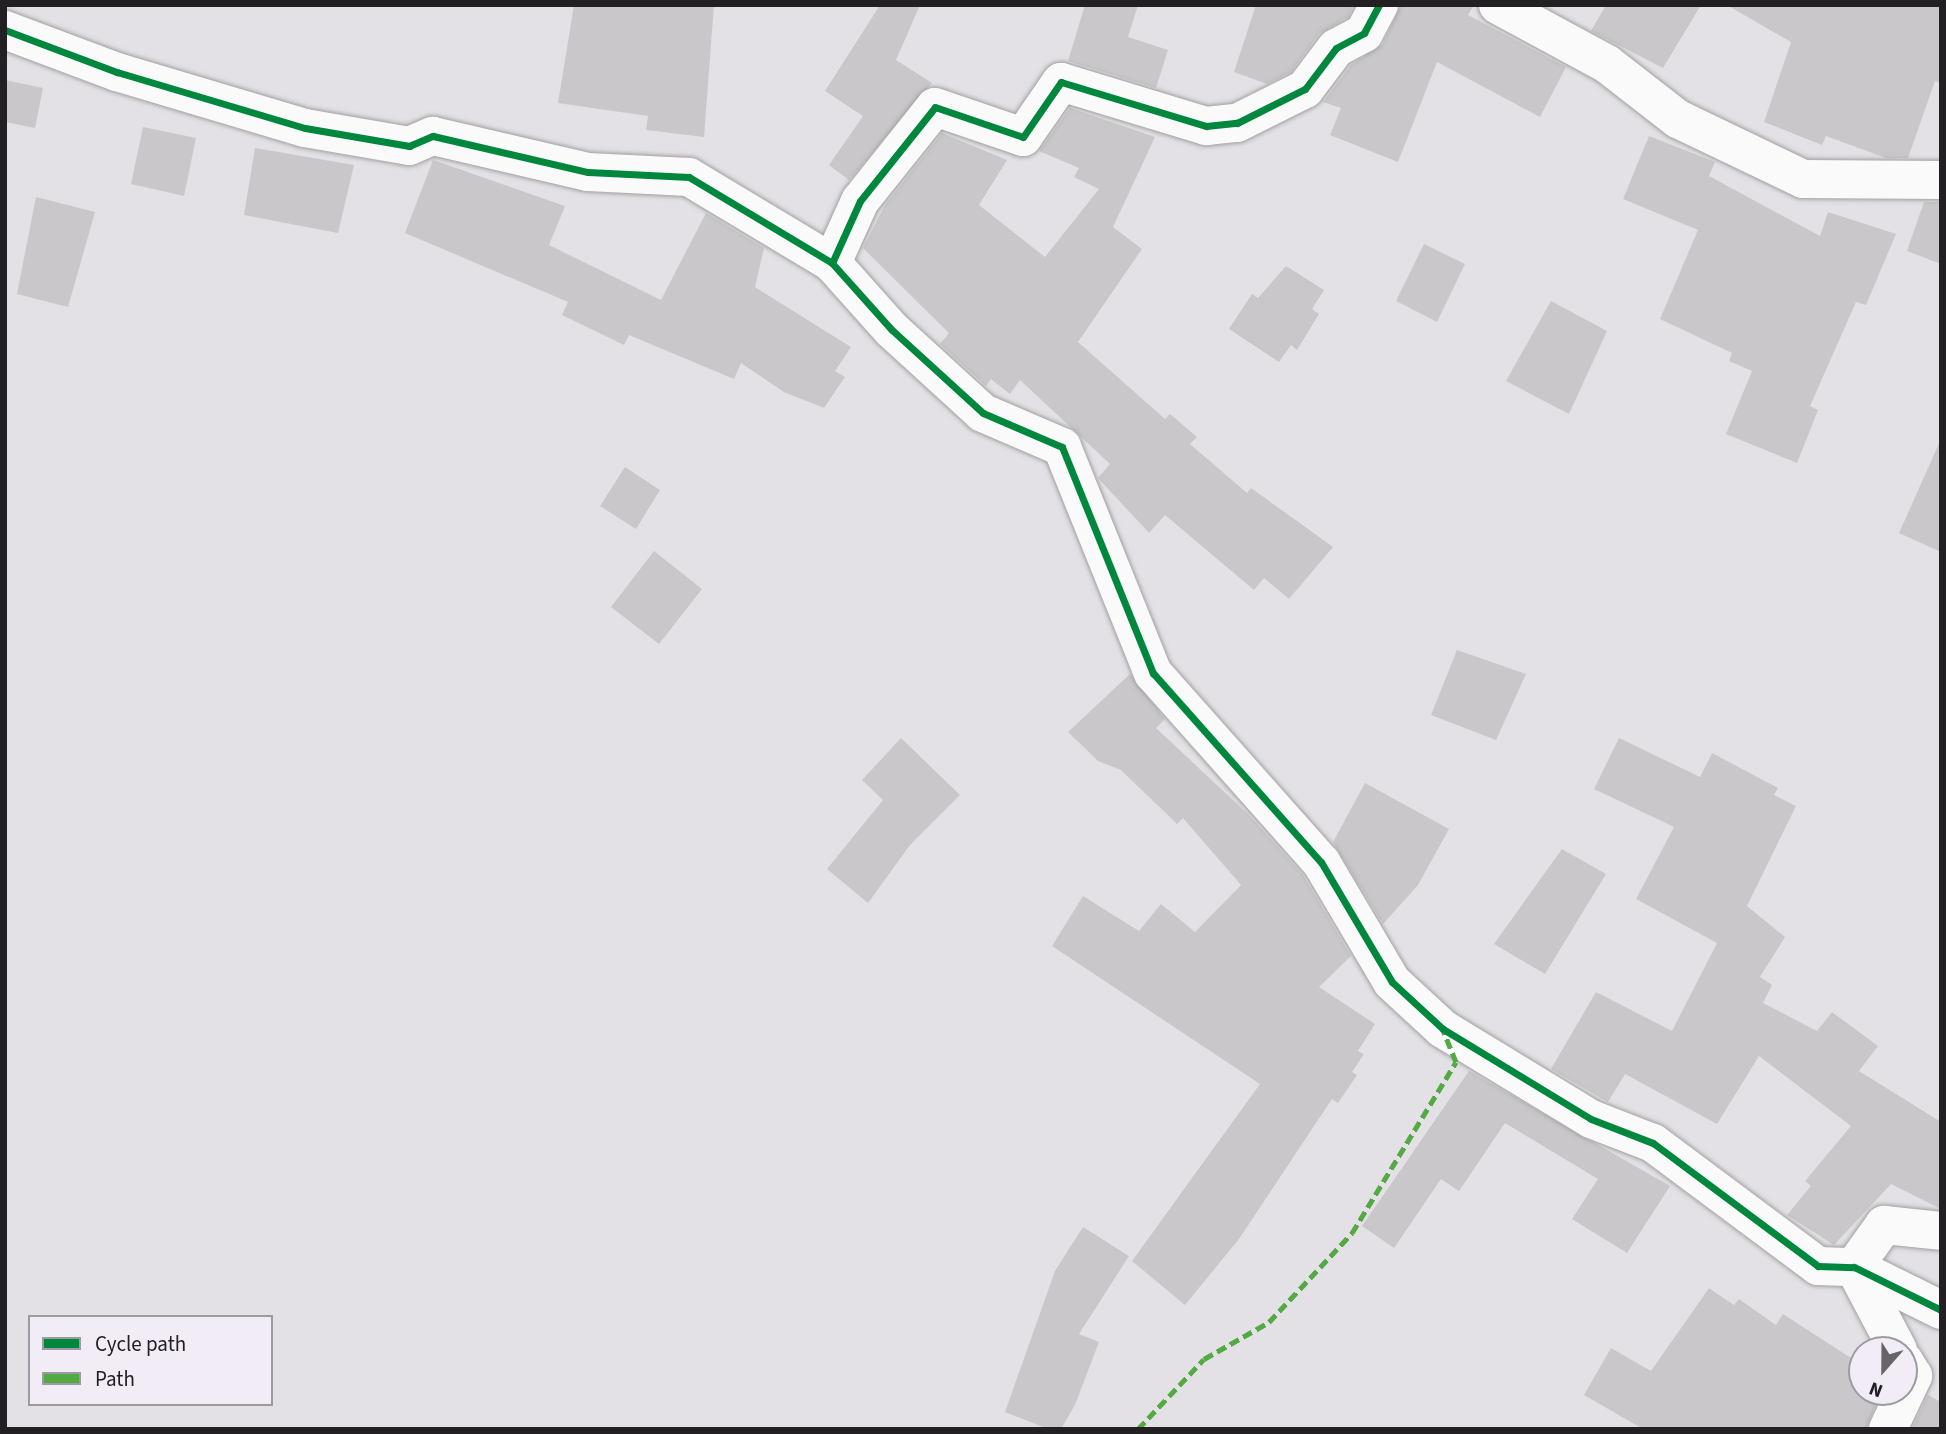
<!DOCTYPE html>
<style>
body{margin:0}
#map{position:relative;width:1946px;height:1434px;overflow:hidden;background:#e4e1e6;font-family:"Source Sans 3",sans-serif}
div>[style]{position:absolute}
.building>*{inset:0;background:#cac7cb}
.roads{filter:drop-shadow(0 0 2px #a2a0a3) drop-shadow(0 0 2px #a2a0a3)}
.street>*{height:38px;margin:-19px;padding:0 19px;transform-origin:19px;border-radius:19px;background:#fbfafb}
.quiet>*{height:5px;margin-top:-2.5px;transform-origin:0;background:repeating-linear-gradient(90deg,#53aa43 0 10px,transparent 0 15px)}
.cycleway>*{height:7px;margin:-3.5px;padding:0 3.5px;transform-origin:3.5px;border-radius:3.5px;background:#00873e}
span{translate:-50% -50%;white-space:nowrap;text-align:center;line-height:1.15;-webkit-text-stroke:7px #f1ecf6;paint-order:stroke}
.frame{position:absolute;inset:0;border:7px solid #222023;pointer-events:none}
.legend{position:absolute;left:28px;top:1315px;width:245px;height:91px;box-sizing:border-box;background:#f1ecf6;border:2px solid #9e9aa2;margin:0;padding:9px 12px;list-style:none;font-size:21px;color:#222023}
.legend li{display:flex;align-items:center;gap:14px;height:35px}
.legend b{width:35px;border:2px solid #9e9aa2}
.north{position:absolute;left:1848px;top:1336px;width:70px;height:70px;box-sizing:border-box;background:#f1ecf6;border:2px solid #9e9aa2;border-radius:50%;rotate:201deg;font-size:19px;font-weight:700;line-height:28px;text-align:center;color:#222023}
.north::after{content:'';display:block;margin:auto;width:24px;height:32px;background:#666467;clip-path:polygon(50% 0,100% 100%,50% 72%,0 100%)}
</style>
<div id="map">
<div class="building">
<i style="clip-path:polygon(574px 5px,714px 5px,704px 137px,646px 130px,648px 116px,558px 103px)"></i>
<i style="clip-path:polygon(880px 5px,920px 5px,896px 60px,932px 83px,849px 180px,829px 165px,863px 116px,825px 91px)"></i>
<i style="clip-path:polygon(1085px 5px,1138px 5px,1128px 37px,1168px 50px,1156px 88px,1068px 61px)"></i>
<i style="clip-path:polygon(1256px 5px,1354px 5px,1348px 17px,1319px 34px,1291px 72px,1267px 84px,1234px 72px)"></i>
<i style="clip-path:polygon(1401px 5px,1474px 5px,1468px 15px,1566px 67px,1540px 117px,1437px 62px,1398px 162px,1330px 135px,1341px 108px,1323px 102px,1351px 65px,1383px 44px)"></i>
<i style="clip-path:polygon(1606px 5px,1701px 5px,1663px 68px,1591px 31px)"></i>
<i style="clip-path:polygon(1727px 5px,1941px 5px,1941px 83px,1935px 81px,1908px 158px,1886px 158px,1826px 136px,1822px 145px,1764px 122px,1791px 42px)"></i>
<i style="clip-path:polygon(5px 80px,43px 88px,35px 128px,5px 122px)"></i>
<i style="clip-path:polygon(1070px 108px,1155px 137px,1113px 227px,1142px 249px,1078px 342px,1165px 419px,1170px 414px,1197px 437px,1190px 444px,1247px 493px,1251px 488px,1333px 547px,1289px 599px,1264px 578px,1254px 590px,1165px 515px,1149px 533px,1098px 478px,1110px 464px,1020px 380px,1010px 394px,991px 379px,986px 386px,940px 344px,949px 333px,863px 248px,885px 205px,942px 133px,1007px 160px,979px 205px,1045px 257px,1099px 189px,1074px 177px,1079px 168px,1039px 151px)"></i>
<i style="clip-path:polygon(143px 127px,196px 138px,184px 196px,131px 184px)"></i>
<i style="clip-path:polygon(1649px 136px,1715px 162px,1709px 176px,1820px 236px,1828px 212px,1896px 234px,1866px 305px,1856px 302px,1810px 406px,1818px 410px,1797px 463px,1726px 434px,1752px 371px,1729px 361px,1732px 353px,1660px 319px,1698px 230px,1623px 199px)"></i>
<i style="clip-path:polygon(255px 148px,354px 165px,338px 233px,244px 215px)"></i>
<i style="clip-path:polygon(433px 160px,565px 206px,549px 245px,661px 300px,706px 213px,764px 248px,755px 287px,851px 347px,835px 371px,845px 377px,824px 408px,784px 392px,741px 363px,734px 379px,629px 335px,624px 345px,562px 315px,568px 302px,405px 233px)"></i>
<i style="clip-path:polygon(36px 197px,95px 212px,68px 307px,17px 294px)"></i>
<i style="clip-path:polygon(1924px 202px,1941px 202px,1941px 264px,1907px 251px)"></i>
<i style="clip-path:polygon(1424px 244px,1465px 264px,1437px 322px,1396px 301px)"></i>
<i style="clip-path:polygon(1286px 266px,1324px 290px,1312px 309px,1319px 314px,1297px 350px,1291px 345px,1279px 362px,1229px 329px,1252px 294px,1258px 298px)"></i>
<i style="clip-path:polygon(1551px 301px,1607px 331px,1569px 414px,1506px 381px)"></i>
<i style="clip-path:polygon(1941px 439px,1941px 552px,1899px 533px)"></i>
<i style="clip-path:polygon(625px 467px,660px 490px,636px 529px,600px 506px)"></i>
<i style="clip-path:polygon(654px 551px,702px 589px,659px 644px,611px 607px)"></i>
<i style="clip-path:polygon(1457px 650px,1526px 674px,1496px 740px,1431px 715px)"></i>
<i style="clip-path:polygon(1130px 674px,1165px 719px,1156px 728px,1250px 816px,1303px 875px,1351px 956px,1319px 987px,1375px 1024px,1358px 1051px,1364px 1054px,1352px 1072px,1357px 1075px,1338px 1103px,1332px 1099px,1239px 1239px,1185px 1305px,1132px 1261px,1260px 1084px,1052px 946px,1083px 896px,1139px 931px,1161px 904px,1195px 932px,1241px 885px,1183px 818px,1177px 824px,1121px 770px,1098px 761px,1068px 732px)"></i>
<i style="clip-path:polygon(901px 738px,960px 795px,910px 845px,868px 903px,827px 869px,883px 800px,862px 780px)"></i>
<i style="clip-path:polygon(1619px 738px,1700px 777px,1712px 753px,1778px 788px,1774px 795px,1796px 806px,1747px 906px,1785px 937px,1760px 977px,1772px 985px,1763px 1003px,1817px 1031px,1832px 1012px,1878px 1046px,1859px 1071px,1941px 1122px,1941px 1209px,1891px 1184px,1834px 1245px,1787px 1215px,1811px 1186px,1805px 1181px,1851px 1126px,1759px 1056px,1717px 1124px,1625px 1074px,1608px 1102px,1551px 1069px,1596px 992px,1672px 1031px,1717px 943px,1636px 899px,1674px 827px,1594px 789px)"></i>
<i style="clip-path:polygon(1365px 783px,1449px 829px,1418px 885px,1383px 924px,1333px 842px)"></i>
<i style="clip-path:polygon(1562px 849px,1606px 874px,1545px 974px,1494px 944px)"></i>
<i style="clip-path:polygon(1469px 1071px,1670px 1186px,1627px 1253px,1572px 1219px,1598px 1179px,1505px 1123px,1459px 1191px,1441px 1179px,1394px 1248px,1362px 1226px)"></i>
<i style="clip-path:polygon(1083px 1227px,1129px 1256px,1079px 1334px,1099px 1342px,1075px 1405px,1061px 1429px,1048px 1429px,1005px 1412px,1055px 1271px)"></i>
<i style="clip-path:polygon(1709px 1288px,1734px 1305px,1739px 1299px,1776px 1325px,1783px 1314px,1862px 1365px,1862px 1392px,1881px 1392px,1866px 1429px,1643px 1429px,1584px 1395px,1611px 1348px,1651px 1371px)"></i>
<i style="clip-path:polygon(1928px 1395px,1941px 1402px,1941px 1429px,1912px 1429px)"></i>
</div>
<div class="roads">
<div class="street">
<i style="left:1498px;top:5px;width:124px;rotate:28.4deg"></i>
<i style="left:1607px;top:64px;width:90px;rotate:37.8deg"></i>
<i style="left:1678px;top:119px;width:139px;rotate:25.6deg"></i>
<i style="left:1803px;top:179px;width:138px;rotate:0.4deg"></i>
<i style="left:5px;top:30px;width:120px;rotate:20.6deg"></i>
<i style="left:117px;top:72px;width:196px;rotate:16.6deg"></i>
<i style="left:305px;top:128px;width:106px;rotate:9.8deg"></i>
<i style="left:409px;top:146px;width:26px;rotate:-23deg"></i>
<i style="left:433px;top:136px;width:159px;rotate:13.1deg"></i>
<i style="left:588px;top:172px;width:101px;rotate:2.8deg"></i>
<i style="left:689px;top:177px;width:167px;rotate:31deg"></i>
<i style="left:832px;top:263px;width:90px;rotate:48.2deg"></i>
<i style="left:892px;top:330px;width:123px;rotate:42.4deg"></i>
<i style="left:983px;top:413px;width:86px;rotate:23.3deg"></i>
<i style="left:1062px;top:447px;width:244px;rotate:68.1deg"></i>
<i style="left:1153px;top:673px;width:253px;rotate:48.4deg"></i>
<i style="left:1321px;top:862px;width:139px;rotate:59.4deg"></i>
<i style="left:1392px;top:982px;width:69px;rotate:42.7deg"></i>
<i style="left:1443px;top:1029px;width:173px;rotate:31.3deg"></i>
<i style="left:1591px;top:1119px;width:66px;rotate:21.2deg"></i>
<i style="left:1653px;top:1143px;width:206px;rotate:36.7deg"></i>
<i style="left:1818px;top:1266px;width:36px;rotate:2deg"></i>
<i style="left:1854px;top:1267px;width:97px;rotate:26.3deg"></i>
<i style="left:832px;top:263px;width:68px;rotate:-65.7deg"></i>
<i style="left:860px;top:201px;width:120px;rotate:-51.4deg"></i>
<i style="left:935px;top:107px;width:93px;rotate:18.8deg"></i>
<i style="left:1023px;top:137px;width:67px;rotate:-55.4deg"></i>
<i style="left:1061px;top:82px;width:152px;rotate:16.9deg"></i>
<i style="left:1206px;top:126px;width:31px;rotate:-6deg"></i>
<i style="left:1237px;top:123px;width:76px;rotate:-26.6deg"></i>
<i style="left:1305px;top:89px;width:51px;rotate:-52.9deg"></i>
<i style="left:1336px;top:48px;width:32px;rotate:-28deg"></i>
<i style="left:1364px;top:33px;width:32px;rotate:-62deg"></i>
<i style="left:1898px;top:1350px;width:94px;rotate:-117.9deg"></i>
<i style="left:1854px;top:1267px;width:52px;rotate:-54.5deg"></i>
<i style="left:1884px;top:1225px;width:57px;rotate:6deg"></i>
<i style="left:1888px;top:1429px;width:59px;rotate:-64.7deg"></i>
<i style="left:1913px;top:1376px;width:17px;rotate:-121deg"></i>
</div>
</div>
<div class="quiet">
<i style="left:1138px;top:1429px;width:96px;rotate:-46.7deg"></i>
<i style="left:1204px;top:1359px;width:75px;rotate:-29.6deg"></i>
<i style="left:1269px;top:1322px;width:122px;rotate:-47deg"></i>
<i style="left:1352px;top:1233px;width:200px;rotate:-58.7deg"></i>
<i style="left:1456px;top:1062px;width:35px;rotate:-112deg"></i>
</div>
<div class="cycleway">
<i style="left:5px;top:30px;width:120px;rotate:20.6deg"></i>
<i style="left:117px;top:72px;width:196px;rotate:16.6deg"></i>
<i style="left:305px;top:128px;width:106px;rotate:9.8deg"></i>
<i style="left:409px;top:146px;width:26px;rotate:-23deg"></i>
<i style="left:433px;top:136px;width:159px;rotate:13.1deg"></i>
<i style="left:588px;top:172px;width:101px;rotate:2.8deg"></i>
<i style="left:689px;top:177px;width:167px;rotate:31deg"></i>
<i style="left:832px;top:263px;width:90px;rotate:48.2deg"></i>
<i style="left:892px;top:330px;width:123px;rotate:42.4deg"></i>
<i style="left:983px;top:413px;width:86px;rotate:23.3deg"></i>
<i style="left:1062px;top:447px;width:244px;rotate:68.1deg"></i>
<i style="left:1153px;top:673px;width:253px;rotate:48.4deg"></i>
<i style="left:1321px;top:862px;width:139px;rotate:59.4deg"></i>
<i style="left:1392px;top:982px;width:69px;rotate:42.7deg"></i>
<i style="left:1443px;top:1029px;width:173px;rotate:31.3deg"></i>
<i style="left:1591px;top:1119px;width:66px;rotate:21.2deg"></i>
<i style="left:1653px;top:1143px;width:206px;rotate:36.7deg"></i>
<i style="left:1818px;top:1266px;width:36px;rotate:2deg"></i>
<i style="left:1854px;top:1267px;width:97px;rotate:26.3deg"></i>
<i style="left:832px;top:263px;width:68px;rotate:-65.7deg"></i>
<i style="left:860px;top:201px;width:120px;rotate:-51.4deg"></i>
<i style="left:935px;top:107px;width:93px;rotate:18.8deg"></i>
<i style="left:1023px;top:137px;width:67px;rotate:-55.4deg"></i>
<i style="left:1061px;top:82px;width:152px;rotate:16.9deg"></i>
<i style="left:1206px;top:126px;width:31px;rotate:-6deg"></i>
<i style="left:1237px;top:123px;width:76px;rotate:-26.6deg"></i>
<i style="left:1305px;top:89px;width:51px;rotate:-52.9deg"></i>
<i style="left:1336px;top:48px;width:32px;rotate:-28deg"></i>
<i style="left:1364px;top:33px;width:32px;rotate:-62deg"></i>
</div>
<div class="frame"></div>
<ul class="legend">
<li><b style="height:9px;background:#00873e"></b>Cycle path</li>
<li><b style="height:9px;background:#53aa43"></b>Path</li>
</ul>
<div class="north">N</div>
</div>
